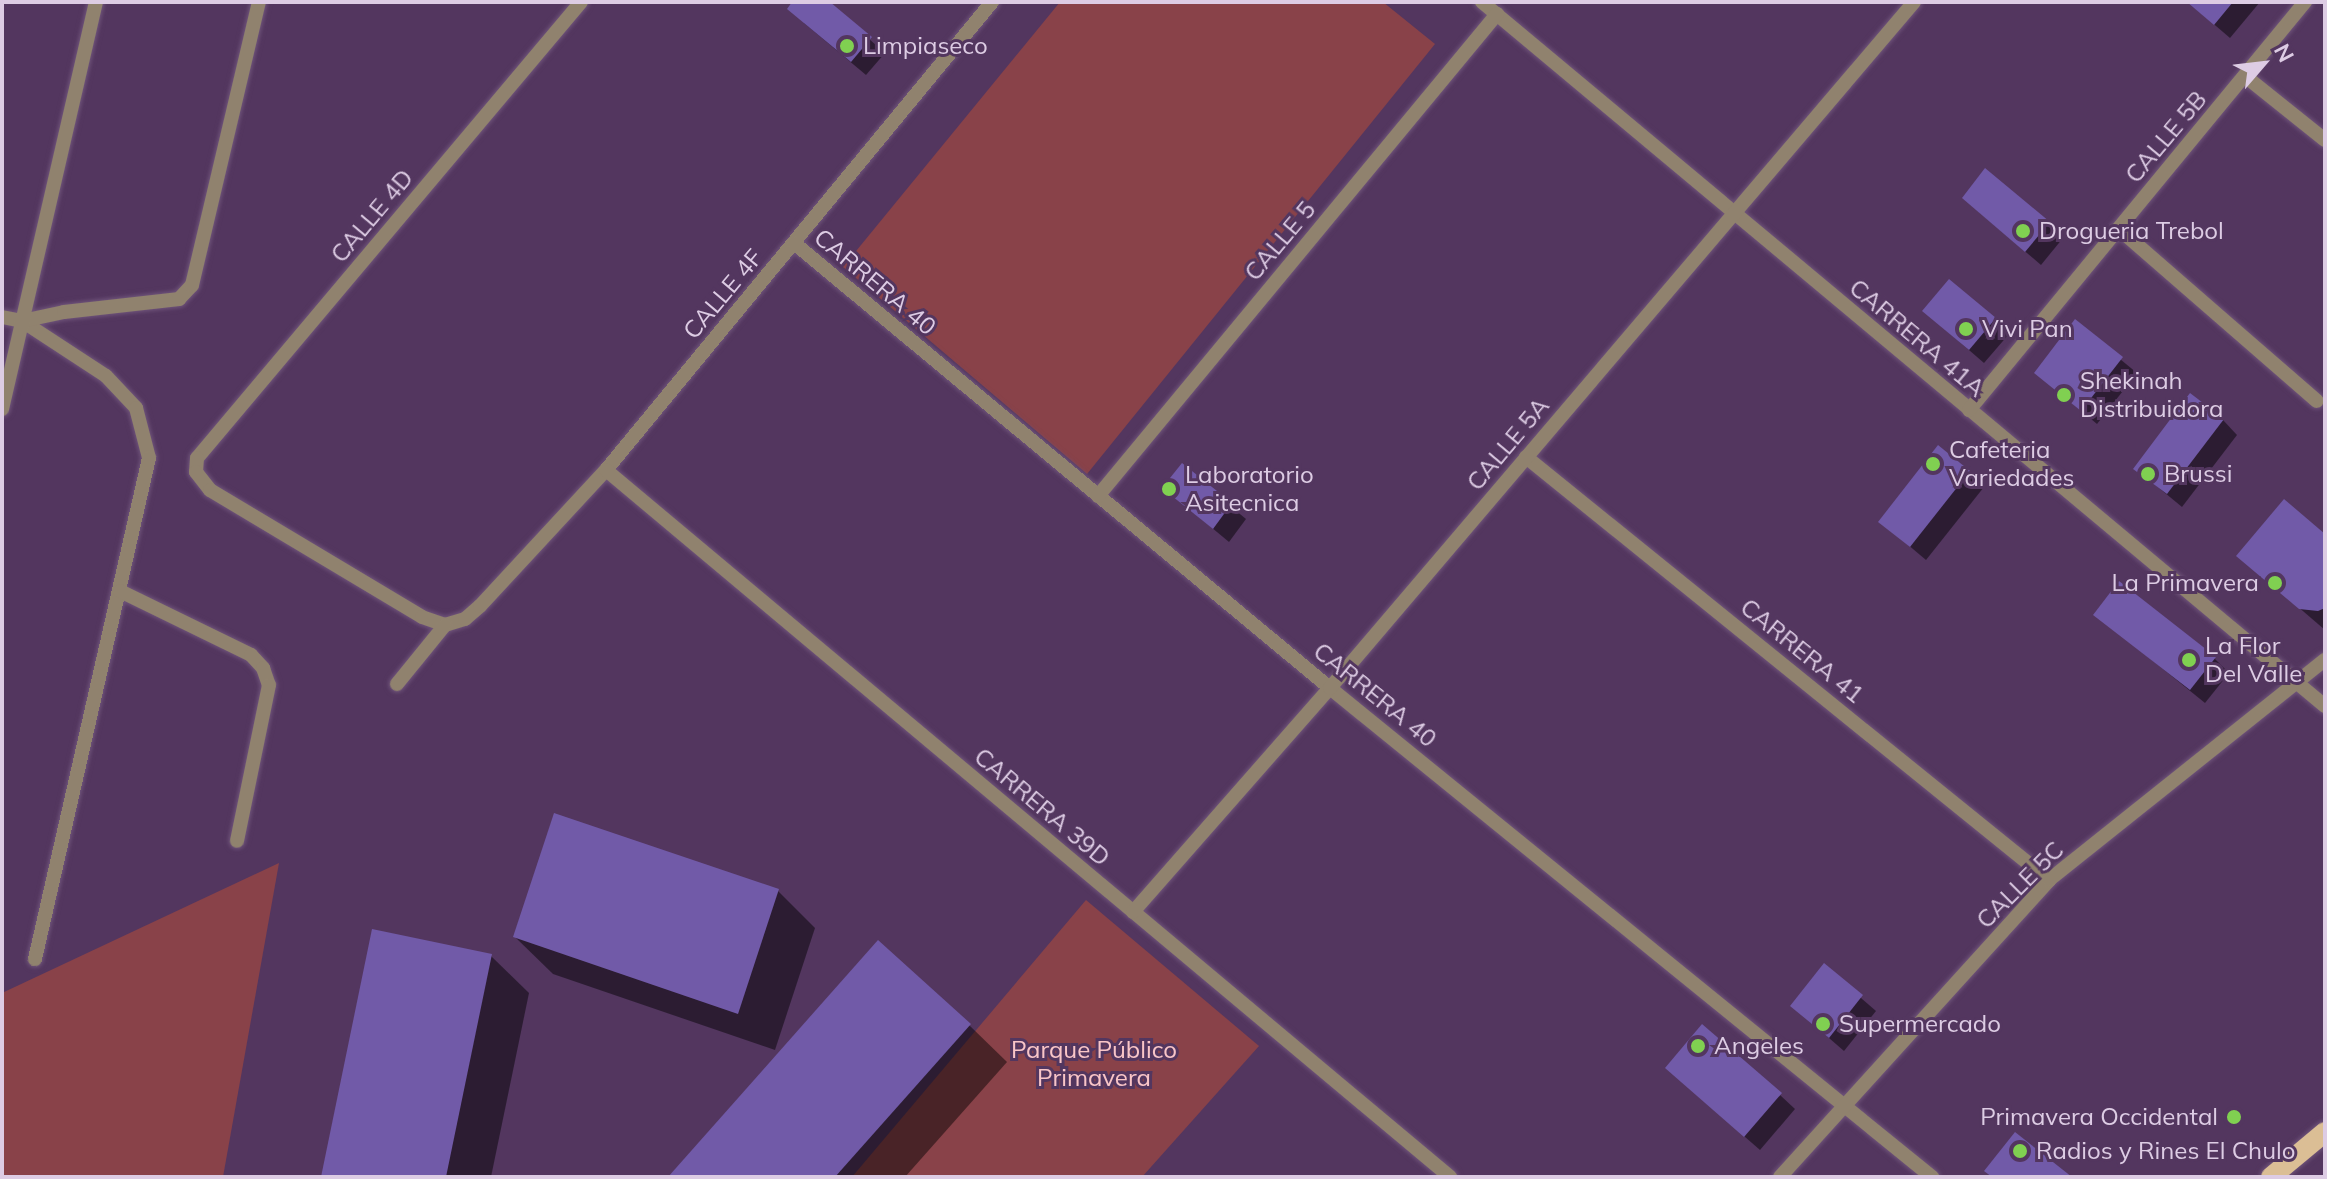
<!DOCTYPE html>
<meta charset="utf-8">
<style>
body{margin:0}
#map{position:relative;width:2327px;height:1179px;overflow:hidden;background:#53365f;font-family:Mulish,sans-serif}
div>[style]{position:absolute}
.green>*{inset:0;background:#894249}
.shadow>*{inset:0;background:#0007}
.building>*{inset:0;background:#715aa8}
.roads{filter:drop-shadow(0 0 2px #6f547a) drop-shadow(0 0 2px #6f547a)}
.minor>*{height:14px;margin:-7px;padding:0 7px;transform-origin:7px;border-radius:7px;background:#90826e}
.major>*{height:20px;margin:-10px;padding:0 10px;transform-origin:10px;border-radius:10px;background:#dbbe95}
.dots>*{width:22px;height:22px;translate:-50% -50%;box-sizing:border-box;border:4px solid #53365f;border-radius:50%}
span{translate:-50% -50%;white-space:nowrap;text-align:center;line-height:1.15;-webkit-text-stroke:6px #53365f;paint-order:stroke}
.poi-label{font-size:24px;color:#ddcce4}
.left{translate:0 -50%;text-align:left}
.right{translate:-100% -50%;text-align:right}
.street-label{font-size:24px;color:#ddcce4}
.park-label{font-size:24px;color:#f9c5c7}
.frame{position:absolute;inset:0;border:4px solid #ddcce4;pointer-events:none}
.north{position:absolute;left:2223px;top:24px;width:80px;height:80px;-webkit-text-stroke:6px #53365f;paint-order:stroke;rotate:62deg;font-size:22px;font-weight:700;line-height:32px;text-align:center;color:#ddcce4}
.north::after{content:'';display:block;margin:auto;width:28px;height:36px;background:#ddcce4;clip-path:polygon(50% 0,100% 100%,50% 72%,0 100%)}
</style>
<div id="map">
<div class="green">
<i style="clip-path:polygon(1060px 2px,1383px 2px,1435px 44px,1087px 474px,843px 267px)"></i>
<i style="clip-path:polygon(279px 863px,223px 1177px,2px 1177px,2px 993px)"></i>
<i style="clip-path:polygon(1086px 900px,1259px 1046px,1142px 1177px,852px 1177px)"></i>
</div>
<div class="shadow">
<i style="clip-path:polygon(795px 2px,827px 2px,885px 53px,866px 75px,804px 23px)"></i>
<i style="clip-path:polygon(2188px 2px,2260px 2px,2230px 38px)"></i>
<i style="clip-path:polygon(1979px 212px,2048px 223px,2063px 238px,2041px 265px)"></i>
<i style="clip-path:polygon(1994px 319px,2009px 334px,1984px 363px,1940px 325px)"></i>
<i style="clip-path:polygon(2075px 322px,2137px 373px,2097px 424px,2036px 373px)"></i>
<i style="clip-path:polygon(2223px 420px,2237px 435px,2182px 507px,2136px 469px)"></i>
<i style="clip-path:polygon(1939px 448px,1984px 487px,1926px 560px,1881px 522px)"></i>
<i style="clip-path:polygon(1182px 466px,1246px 519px,1229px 542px,1164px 488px)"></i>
<i style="clip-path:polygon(2325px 536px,2325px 630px,2239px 556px)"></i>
<i style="clip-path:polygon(2132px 644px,2214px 658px,2229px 673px,2205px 703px)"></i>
<i style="clip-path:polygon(778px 891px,815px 928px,775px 1050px,553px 974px,515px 937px)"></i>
<i style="clip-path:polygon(491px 956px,529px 993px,491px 1177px,323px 1177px)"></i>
<i style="clip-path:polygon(1824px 966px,1876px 1011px,1844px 1051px,1792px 1006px)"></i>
<i style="clip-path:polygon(969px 1025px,1007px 1062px,905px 1177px,670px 1177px)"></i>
<i style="clip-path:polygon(1682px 1082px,1780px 1095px,1795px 1109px,1760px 1150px)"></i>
</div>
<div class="building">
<i style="clip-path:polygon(792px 2px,830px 2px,872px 37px,851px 62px,787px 9px)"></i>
<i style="clip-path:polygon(2187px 2px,2233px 2px,2214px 25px)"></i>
<i style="clip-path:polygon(1985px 168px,2050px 222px,2025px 252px,1962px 198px)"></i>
<i style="clip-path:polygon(1949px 279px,1996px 318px,1969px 350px,1922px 311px)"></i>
<i style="clip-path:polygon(2075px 319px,2123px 357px,2081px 411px,2034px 373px)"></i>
<i style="clip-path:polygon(2190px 393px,2224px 419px,2167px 494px,2133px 469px)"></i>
<i style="clip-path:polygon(1938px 445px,1970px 471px,1910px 547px,1878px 522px)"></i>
<i style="clip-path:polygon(1182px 463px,1232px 503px,1213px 529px,1162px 488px)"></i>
<i style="clip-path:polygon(2284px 499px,2325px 534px,2325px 608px,2318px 611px,2299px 609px,2236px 556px)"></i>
<i style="clip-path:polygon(2119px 581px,2216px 657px,2190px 690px,2093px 615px)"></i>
<i style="clip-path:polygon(554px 813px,779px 889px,738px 1014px,513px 937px)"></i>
<i style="clip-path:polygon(372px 929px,492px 954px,446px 1177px,321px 1177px)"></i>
<i style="clip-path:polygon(878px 940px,971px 1024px,835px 1177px,668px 1177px)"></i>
<i style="clip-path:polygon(1824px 963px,1863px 995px,1829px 1038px,1790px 1006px)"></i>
<i style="clip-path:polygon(1702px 1024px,1782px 1093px,1744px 1137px,1665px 1068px)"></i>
<i style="clip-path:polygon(2015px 1132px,2072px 1177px,1992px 1177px,1984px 1171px)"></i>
</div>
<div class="roads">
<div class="minor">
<i style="left:581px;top:2px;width:596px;rotate:130.1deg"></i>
<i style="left:197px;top:458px;width:14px;rotate:94deg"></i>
<i style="left:196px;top:472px;width:23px;rotate:52deg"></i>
<i style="left:210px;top:490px;width:247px;rotate:30.9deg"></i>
<i style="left:422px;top:617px;width:24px;rotate:19deg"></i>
<i style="left:445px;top:625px;width:21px;rotate:-17deg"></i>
<i style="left:465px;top:619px;width:20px;rotate:-41deg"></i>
<i style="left:480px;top:606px;width:185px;rotate:-47.2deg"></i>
<i style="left:606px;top:470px;width:607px;rotate:-50.48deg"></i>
<i style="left:1482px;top:2px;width:1098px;rotate:39.87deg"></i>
<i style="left:2245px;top:76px;width:102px;rotate:38.7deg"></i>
<i style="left:2119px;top:229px;width:262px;rotate:41deg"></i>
<i style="left:794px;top:243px;width:697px;rotate:39.7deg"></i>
<i style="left:1330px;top:688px;width:776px;rotate:39.09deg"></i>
<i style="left:2px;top:317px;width:20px;rotate:11deg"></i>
<i style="left:22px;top:321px;width:100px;rotate:33.2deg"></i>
<i style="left:106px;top:376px;width:44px;rotate:46.8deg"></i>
<i style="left:136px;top:408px;width:52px;rotate:75.4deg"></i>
<i style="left:149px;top:458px;width:514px;rotate:102.82deg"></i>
<i style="left:22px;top:321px;width:43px;rotate:-12.1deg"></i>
<i style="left:64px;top:312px;width:116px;rotate:-6.4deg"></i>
<i style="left:179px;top:299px;width:19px;rotate:-47deg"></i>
<i style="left:192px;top:285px;width:291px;rotate:-76.7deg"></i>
<i style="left:2px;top:409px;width:418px;rotate:-77deg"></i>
<i style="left:1969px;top:410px;width:529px;rotate:-50.53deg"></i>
<i style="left:1526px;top:457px;width:673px;rotate:38.97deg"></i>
<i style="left:606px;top:470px;width:1101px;rotate:39.95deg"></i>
<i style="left:1098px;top:496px;width:626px;rotate:-50.38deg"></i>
<i style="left:120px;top:591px;width:146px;rotate:26deg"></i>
<i style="left:251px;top:655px;width:18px;rotate:47deg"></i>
<i style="left:263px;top:668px;width:18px;rotate:71deg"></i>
<i style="left:269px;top:685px;width:159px;rotate:101.6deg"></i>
<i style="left:397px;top:684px;width:76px;rotate:-50.9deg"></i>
<i style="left:1133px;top:912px;width:298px;rotate:-48.7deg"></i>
<i style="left:1330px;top:688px;width:901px;rotate:-49.59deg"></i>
<i style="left:1780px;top:1177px;width:401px;rotate:-47.8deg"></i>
<i style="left:2049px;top:880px;width:353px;rotate:-38.6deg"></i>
</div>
<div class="major">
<i style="left:2271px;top:1177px;width:70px;rotate:-39.8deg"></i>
</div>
</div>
<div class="dots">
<i style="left:847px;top:46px;background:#80d051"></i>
<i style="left:2023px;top:231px;background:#80d051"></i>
<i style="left:1966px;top:329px;background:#80d051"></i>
<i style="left:2064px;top:395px;background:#80d051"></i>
<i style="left:1933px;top:464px;background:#80d051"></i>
<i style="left:2148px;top:474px;background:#80d051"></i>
<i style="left:1169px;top:489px;background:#80d051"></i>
<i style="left:2275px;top:583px;background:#80d051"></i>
<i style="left:2189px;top:660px;background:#80d051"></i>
<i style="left:1823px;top:1024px;background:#80d051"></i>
<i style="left:1698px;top:1046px;background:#80d051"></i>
<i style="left:2234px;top:1117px;background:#80d051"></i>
<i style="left:2020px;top:1151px;background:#80d051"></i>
</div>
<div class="poi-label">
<span class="left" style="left:863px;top:46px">Limpiaseco</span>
<span class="left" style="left:2039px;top:231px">Drogueria Trebol</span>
<span class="left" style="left:1982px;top:329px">Vivi Pan</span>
<span class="left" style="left:2080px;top:395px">Shekinah<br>Distribuidora</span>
<span class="left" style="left:1949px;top:464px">Cafeteria<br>Variedades</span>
<span class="left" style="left:2164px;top:474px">Brussi</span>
<span class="left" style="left:1185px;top:489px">Laboratorio<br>Asitecnica</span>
<span class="right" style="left:2259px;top:583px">La Primavera</span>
<span class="left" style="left:2205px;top:660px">La Flor<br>Del Valle</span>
<span class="left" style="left:1839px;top:1024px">Supermercado</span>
<span class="left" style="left:1714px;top:1046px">Angeles</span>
<span class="right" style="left:2218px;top:1117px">Primavera Occidental</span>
<span class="left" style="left:2036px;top:1151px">Radios y Rines El Chulo</span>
</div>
<div class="street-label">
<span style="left:2166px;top:137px;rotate:-50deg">CALLE 5B</span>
<span style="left:372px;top:216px;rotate:-50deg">CALLE 4D</span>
<span style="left:1280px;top:241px;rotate:-50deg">CALLE 5</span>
<span style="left:875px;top:282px;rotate:40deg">CARRERA 40</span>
<span style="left:723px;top:294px;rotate:-50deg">CALLE 4F</span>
<span style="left:1917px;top:338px;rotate:40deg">CARRERA 41A</span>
<span style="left:1508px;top:444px;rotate:-50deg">CALLE 5A</span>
<span style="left:1802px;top:651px;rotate:39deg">CARRERA 41</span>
<span style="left:1375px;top:695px;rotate:39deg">CARRERA 40</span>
<span style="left:1042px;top:807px;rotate:40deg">CARRERA 39D</span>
<span style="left:2020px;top:885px;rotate:-45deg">CALLE 5C</span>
</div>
<div class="park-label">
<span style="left:1094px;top:1064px">Parque Público<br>Primavera</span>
</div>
<div class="frame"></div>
<div class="north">N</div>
</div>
